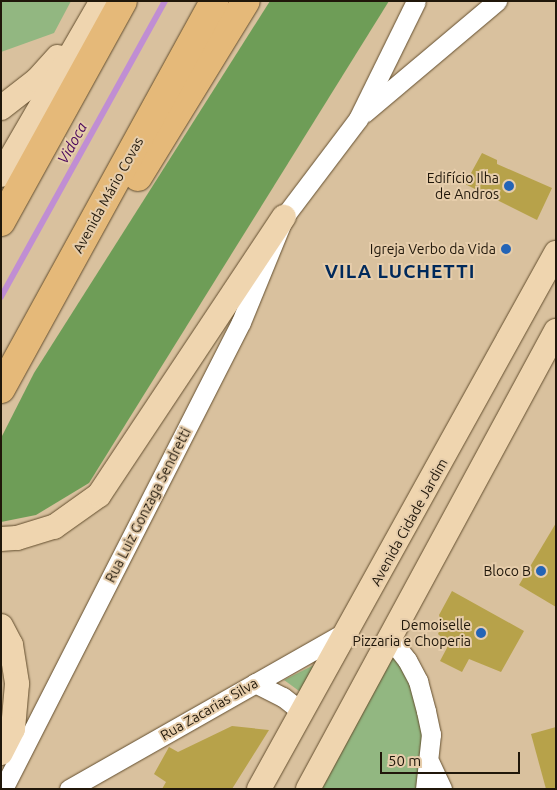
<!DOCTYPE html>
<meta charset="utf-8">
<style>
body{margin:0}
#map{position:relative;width:557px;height:790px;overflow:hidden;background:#d9c19e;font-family:Ubuntu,sans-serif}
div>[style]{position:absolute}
.green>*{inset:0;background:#92b781}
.forest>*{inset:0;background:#6e9d57}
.stream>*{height:5.5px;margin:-2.75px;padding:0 2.75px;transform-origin:2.75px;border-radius:2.75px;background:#c08ed3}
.building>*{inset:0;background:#b7a24a}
.roads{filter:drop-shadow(0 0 1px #634e2e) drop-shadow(0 0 1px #634e2e)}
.minor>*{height:19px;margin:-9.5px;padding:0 9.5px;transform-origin:9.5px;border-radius:9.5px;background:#fff}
.major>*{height:24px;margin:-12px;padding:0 12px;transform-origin:12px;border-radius:12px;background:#efd5af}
.highway>*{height:28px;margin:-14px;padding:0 14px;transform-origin:14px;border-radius:14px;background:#e5b979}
.dots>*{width:14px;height:14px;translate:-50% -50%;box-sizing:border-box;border:2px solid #e6cdab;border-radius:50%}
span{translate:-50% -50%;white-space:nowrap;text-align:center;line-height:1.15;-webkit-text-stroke:4px #e6cdab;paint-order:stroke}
.poi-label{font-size:14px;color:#20170a}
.right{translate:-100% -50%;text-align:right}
.street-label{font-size:14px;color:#20170a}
.water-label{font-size:15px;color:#46025a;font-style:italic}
.district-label{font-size:19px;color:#00295b;font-weight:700;letter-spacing:1px}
.frame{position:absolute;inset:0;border:2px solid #20170a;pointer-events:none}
.scale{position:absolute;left:380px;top:752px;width:140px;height:22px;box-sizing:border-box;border:2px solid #20170a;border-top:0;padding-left:6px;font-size:15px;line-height:18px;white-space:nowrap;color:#20170a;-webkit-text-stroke:4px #e6cdab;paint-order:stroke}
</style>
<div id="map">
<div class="green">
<i style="clip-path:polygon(1px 1px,71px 1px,54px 33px,1px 52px)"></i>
<i style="clip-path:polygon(389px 637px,426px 711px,425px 789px,308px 789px)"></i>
<i style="clip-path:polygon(322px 661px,306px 696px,284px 680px)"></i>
</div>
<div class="forest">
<i style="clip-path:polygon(270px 1px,389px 1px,89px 483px,36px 515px,1px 522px,1px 438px,34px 373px)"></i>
</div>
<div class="stream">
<i style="left:1px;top:297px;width:338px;rotate:-61deg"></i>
</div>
<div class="building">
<i style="clip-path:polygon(482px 153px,497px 160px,497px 164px,552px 188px,537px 220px,465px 184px)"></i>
<i style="clip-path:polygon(556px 523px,556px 607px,519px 585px)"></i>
<i style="clip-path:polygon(452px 591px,524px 631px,501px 672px,469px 659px,462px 672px,440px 661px,449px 644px,438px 634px,442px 625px,439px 615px)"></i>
<i style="clip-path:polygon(232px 726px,269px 730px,232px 789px,162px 789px,166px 782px,154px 774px,169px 747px,178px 752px)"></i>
<i style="clip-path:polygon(556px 727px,556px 789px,546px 789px,531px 734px)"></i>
</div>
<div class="roads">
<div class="minor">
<i style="left:364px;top:113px;width:174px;rotate:-40.1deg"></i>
<i style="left:389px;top:637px;width:29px;rotate:52deg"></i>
<i style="left:407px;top:660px;width:24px;rotate:62deg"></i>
<i style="left:418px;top:681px;width:31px;rotate:75deg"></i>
<i style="left:426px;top:711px;width:24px;rotate:78deg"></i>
<i style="left:431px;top:734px;width:55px;rotate:96.2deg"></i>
<i style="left:255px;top:683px;width:31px;rotate:27deg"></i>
<i style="left:283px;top:697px;width:23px;rotate:38deg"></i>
<i style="left:430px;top:763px;width:29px;rotate:65deg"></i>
<i style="left:3px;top:789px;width:524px;rotate:-62.99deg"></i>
<i style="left:241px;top:322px;width:113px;rotate:-67.7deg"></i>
<i style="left:284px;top:217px;width:123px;rotate:-52.9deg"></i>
<i style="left:358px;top:119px;width:131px;rotate:-63.8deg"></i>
<i style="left:69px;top:789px;width:322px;rotate:-29.6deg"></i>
</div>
<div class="major">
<i style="left:1px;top:108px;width:46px;rotate:-37.9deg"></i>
<i style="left:37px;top:80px;width:31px;rotate:-48deg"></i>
<i style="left:1px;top:175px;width:201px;rotate:-59.9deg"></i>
<i style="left:1px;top:539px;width:16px;rotate:-4deg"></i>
<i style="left:17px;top:538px;width:39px;rotate:-17deg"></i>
<i style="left:54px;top:527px;width:55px;rotate:-35.4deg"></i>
<i style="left:99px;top:495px;width:334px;rotate:-56.4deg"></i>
<i style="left:1px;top:626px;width:21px;rotate:62deg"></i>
<i style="left:11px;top:645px;width:39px;rotate:81deg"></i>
<i style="left:17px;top:684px;width:45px;rotate:95.1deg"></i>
<i style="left:13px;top:729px;width:27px;rotate:117deg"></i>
<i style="left:259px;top:789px;width:613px;rotate:-61.01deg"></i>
<i style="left:308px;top:789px;width:521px;rotate:-61.57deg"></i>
</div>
<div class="highway">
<i style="left:138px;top:177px;width:206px;rotate:-58.5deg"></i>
<i style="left:1px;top:222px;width:252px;rotate:-61.1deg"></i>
<i style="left:1px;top:389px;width:443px;rotate:-61.2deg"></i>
</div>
</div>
<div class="dots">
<i style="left:509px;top:186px;background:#2464b6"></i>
<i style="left:506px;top:249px;background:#2464b6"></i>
<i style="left:541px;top:571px;background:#2464b6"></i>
<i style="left:481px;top:633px;background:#2464b6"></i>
</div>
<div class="poi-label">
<span class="right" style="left:499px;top:186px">Edifício Ilha<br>de Andros</span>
<span class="right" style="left:496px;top:249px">Igreja Verbo da Vida</span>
<span class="right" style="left:531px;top:571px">Bloco B</span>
<span class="right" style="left:471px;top:633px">Demoiselle<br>Pizzaria e Choperia</span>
</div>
<div class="street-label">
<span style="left:108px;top:195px;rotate:-61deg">Avenida Mário Covas</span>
<span style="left:148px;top:505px;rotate:-63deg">Rua Luiz Gonzaga Sendretti</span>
<span style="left:409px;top:522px;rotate:-61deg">Avenida Cidade Jardim</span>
<span style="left:209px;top:709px;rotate:-30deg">Rua Zacarias Silva</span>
</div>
<div class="water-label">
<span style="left:72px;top:143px;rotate:-61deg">Vidoca</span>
</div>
<div class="district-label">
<span style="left:400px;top:272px">VILA LUCHETTI</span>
</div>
<div class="frame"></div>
<div class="scale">50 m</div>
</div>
